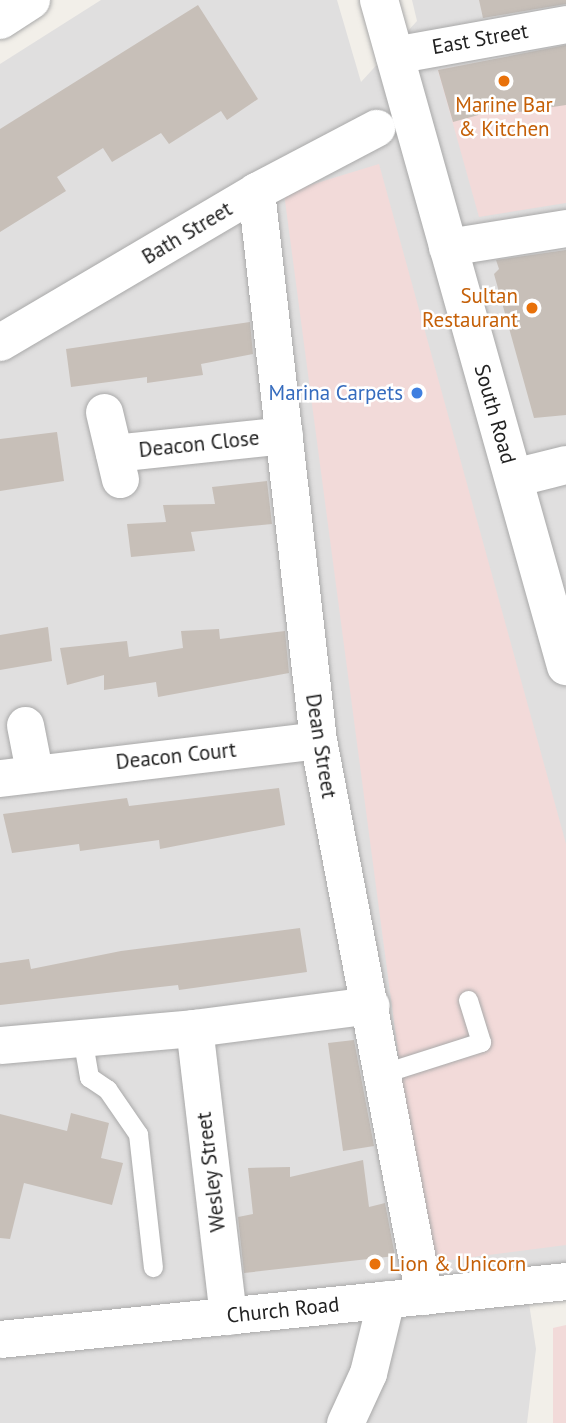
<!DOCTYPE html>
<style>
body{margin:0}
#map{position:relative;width:566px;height:1423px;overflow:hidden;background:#f2efe9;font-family:"PT Sans",sans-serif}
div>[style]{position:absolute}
.residential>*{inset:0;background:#e0dfdf}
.commercial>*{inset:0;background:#f2dad9}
.building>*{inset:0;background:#c7bfb8}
.roads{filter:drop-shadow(0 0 2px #a9a9a9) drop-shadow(0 0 2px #a9a9a9)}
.service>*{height:19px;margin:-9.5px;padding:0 9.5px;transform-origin:9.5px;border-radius:9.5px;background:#fff}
.minor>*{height:37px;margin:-18.5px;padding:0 18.5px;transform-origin:18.5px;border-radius:18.5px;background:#fff}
.tertiary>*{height:38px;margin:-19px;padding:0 19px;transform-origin:19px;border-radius:19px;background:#fff}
.dots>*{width:19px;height:19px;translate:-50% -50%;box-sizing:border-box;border:4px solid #fff;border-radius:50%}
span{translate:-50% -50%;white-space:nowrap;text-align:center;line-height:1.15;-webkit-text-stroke:5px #fff;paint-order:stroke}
.street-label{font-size:21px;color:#222}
.food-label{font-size:21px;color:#c56008}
.right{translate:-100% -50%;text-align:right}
.left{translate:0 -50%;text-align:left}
.shop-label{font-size:21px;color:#366cbe}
</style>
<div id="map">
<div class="residential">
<i style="clip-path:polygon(101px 0,337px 0,361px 82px,417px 21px,412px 0,566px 0,566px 1266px,525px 1277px,536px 1349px,527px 1423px,0 1423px,0 64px)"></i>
</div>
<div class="commercial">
<i style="clip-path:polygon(566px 46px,566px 203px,479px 217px,438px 70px)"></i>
<i style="clip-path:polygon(379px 164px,566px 844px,566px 1245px,426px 1263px,284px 193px)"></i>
<i style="clip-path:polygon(566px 1325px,566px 1423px,553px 1423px,553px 1328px)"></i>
</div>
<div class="building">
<i style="clip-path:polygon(479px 0,566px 0,566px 4px,483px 18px)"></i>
<i style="clip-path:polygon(198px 5px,258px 99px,227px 120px,221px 111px,169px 144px,161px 133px,112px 162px,103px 148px,57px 177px,66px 191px,0 232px,0 129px)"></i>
<i style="clip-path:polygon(566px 45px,566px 105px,500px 115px,493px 111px,453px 122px,438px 70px)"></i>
<i style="clip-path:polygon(566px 250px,566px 415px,534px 418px,494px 274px,499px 269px,496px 260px)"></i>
<i style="clip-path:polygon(250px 322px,253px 354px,201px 364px,203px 375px,147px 383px,147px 377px,71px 387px,66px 349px)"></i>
<i style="clip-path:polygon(57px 432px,64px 481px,0 491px,0 439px)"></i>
<i style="clip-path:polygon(267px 481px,272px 524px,191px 532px,195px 551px,131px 557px,127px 524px,166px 522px,163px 505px,215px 504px,212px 487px)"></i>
<i style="clip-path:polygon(48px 627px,52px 661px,0 670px,0 635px)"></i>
<i style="clip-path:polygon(219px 629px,220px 639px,285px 631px,289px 673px,158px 697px,156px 682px,104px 690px,104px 675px,67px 685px,60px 648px,127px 641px,129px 657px,183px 648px,181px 631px)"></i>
<i style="clip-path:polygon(279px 788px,285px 825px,160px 849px,159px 840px,80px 851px,79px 844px,12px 853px,3px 814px,127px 798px,129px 806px)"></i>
<i style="clip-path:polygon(300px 928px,307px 972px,179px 990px,178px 985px,0 1005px,0 963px,29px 959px,31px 969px,121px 951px)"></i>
<i style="clip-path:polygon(354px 1040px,374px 1146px,343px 1151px,328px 1043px)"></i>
<i style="clip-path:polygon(71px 1113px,109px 1123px,101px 1158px,123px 1163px,112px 1205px,24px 1183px,10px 1239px,0 1238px,0 1114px,67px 1131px)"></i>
<i style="clip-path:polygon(363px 1160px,369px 1207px,385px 1203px,395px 1256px,244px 1273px,238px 1217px,253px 1214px,248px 1168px,290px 1167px,290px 1177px)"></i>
</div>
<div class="roads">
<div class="service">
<i style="left:82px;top:1037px;width:41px;rotate:80.1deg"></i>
<i style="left:89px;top:1077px;width:22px;rotate:34deg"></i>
<i style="left:107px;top:1089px;width:55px;rotate:55.4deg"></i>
<i style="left:138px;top:1134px;width:134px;rotate:83.6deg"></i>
<i style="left:384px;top:1073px;width:102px;rotate:-17.7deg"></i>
<i style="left:481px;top:1042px;width:44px;rotate:-107.2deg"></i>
</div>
<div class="minor">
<i style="left:0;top:20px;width:37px;rotate:-33deg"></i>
<i style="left:394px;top:55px;width:175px;rotate:-10.2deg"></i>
<i style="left:256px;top:191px;width:552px;rotate:83.56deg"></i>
<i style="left:318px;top:740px;width:566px;rotate:79.21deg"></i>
<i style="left:447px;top:247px;width:121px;rotate:-9.1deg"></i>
<i style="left:0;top:342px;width:297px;rotate:-30.5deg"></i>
<i style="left:256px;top:191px;width:136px;rotate:-27.7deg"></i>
<i style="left:104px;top:412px;width:69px;rotate:76.6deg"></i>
<i style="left:114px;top:453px;width:171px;rotate:-6deg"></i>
<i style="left:25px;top:725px;width:47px;rotate:78.9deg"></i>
<i style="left:0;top:778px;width:320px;rotate:-6.8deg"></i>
<i style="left:0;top:1045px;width:195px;rotate:-5deg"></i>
<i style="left:228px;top:1316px;width:290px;rotate:-96.7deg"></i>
<i style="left:194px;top:1028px;width:178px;rotate:-7.4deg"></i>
<i style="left:0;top:1339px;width:569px;rotate:-5.85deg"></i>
<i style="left:345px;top:1423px;width:55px;rotate:-65.3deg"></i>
<i style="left:368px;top:1373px;width:76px;rotate:-76.3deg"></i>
</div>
<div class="tertiary">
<i style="left:379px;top:0;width:692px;rotate:74.32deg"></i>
<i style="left:514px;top:478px;width:54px;rotate:-14deg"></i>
</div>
</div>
<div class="dots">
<i style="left:504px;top:81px;background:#e8710a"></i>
<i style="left:532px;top:308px;background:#e8710a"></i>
<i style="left:417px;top:393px;background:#3f7fe0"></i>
<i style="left:375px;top:1264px;background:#e8710a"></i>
</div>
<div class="street-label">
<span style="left:480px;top:39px;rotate:-10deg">East Street</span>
<span style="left:187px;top:233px;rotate:-31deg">Bath Street</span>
<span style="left:495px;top:414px;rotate:74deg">South Road</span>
<span style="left:199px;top:444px;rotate:-6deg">Deacon Close</span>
<span style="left:321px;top:746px;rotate:81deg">Dean Street</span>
<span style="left:176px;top:756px;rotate:-6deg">Deacon Court</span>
<span style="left:211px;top:1172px;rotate:-97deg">Wesley Street</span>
<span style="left:283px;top:1310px;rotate:-6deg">Church Road</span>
</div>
<div class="food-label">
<span style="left:504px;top:117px">Marine Bar<br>&amp; Kitchen</span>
<span class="right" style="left:518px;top:308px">Sultan<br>Restaurant</span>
<span class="left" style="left:389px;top:1264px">Lion &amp; Unicorn</span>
</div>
<div class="shop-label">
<span class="right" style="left:403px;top:393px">Marina Carpets</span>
</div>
</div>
